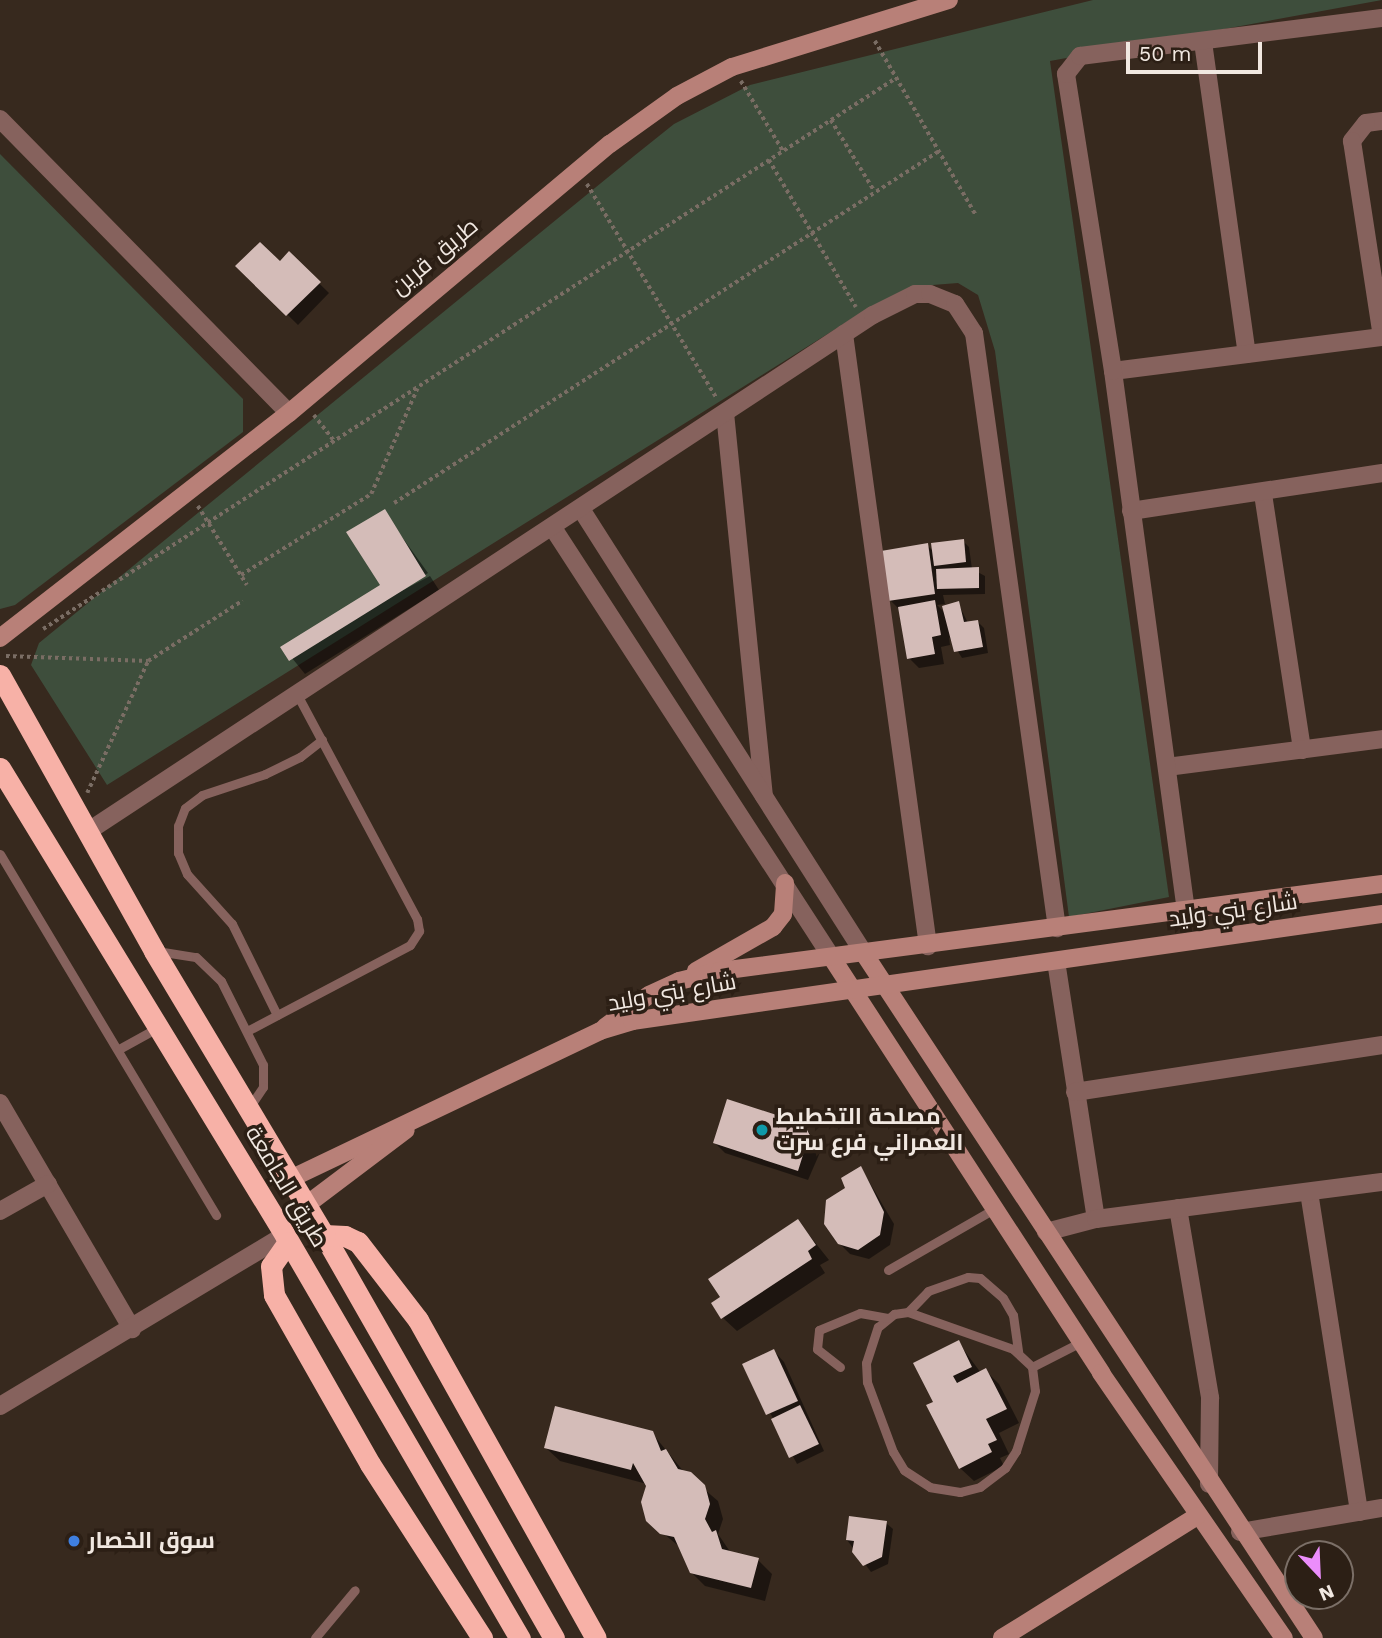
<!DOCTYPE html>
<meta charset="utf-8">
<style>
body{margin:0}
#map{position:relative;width:1382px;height:1638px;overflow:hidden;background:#37291e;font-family:"Work Sans",Cairo,sans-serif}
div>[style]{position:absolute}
.green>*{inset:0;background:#3e4e3c}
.shadow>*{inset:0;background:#0007}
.building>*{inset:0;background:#d4bcb8}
.path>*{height:3.5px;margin-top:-1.75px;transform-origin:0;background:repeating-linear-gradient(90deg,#7a6d64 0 3.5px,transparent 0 7px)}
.lane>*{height:9px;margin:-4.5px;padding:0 4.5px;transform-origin:4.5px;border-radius:4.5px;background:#86625d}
.street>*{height:18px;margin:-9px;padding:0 9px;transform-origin:9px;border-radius:9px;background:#86625d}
.secondary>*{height:18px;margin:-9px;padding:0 9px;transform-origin:9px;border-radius:9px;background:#b88078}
.highway>*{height:21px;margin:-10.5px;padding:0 10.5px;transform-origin:10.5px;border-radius:10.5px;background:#f7b1a7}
.dots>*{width:19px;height:19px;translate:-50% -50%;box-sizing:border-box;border:4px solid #2c1f15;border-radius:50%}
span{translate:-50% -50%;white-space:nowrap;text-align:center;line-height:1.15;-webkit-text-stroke:7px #2c1f15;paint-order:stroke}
.street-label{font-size:23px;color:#f1e8e1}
.poi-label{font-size:23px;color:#f1e8e1;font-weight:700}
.left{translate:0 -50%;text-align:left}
.north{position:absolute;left:1284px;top:1540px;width:70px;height:70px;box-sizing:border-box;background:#2c1f15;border:2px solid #7b6f67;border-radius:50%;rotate:157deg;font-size:19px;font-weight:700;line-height:28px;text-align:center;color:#f1e8e1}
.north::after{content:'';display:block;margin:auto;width:24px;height:32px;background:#eb8dfb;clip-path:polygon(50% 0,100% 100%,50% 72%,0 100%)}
.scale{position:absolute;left:1126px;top:42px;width:136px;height:32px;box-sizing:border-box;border:4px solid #f1e8e1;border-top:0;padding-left:9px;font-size:21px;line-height:24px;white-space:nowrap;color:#f1e8e1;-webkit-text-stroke:5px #2c1f15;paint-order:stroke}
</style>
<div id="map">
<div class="green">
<i style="clip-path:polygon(1093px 0,1382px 0,1050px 61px,1169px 897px,1069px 917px,995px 351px,978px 295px,958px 283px,920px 286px,869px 308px,107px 785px,31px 665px,39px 643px,634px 156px,674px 124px,750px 85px)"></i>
<i style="clip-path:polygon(0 154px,243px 399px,243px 432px,15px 605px,0 609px)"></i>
</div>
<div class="shadow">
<i style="clip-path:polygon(289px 254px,329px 293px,298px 325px,238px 266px,280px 264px)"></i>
<i style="clip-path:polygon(384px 512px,428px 573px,390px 597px,430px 576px,439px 590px,305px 674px,283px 647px,382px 585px)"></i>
<i style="clip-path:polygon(963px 541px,969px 547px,972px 569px,985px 576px,985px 594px,943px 595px,945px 604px,937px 605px,945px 613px,958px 603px,968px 623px,978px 622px,984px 628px,988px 653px,962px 658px,949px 637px,950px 645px,941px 647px,944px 664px,919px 668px,909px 658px,901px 611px,890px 600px,927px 545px,934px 552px)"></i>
<i style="clip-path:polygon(800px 1120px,821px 1150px,808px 1180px,725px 1153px,715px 1143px)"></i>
<i style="clip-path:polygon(861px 1168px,894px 1224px,890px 1245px,869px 1259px,850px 1254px,839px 1243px,847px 1189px)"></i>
<i style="clip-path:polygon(798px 1221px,829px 1260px,820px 1265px,825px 1273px,737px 1331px,723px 1318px)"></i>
<i style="clip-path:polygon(958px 1342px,981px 1373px,985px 1370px,999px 1384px,1019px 1423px,999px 1433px,1009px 1454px,1000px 1458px,1004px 1466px,974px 1481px,960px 1468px,935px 1403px)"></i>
<i style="clip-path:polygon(774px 1351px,784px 1362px,824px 1451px,797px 1464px,745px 1365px)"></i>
<i style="clip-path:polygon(652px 1433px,684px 1472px,718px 1501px,723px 1519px,718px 1534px,731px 1553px,758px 1560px,772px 1574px,765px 1601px,705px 1586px,691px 1572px,681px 1548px,647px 1520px,647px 1484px,560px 1461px,546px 1448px)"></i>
<i style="clip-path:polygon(886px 1523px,893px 1529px,888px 1564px,871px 1572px,847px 1540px)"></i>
</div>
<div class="building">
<i style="clip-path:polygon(260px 242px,280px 261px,289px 251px,321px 282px,286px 316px,235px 266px)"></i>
<i style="clip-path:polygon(385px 509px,426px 576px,289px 661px,280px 647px,380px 585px,346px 532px)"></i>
<i style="clip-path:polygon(964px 539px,966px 562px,934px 566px,931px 543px)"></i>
<i style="clip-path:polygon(928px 543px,935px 594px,888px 601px,881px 551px)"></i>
<i style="clip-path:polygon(979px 567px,979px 588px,937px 589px,936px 569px)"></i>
<i style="clip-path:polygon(935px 600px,941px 635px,932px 637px,935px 654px,907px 659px,898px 607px)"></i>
<i style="clip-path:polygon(959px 601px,964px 622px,978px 620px,983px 647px,954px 652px,942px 606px)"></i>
<i style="clip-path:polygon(727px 1099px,792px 1120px,801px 1119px,812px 1139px,807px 1142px,798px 1171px,713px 1143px)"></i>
<i style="clip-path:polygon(861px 1166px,884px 1212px,880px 1235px,858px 1250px,838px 1244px,824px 1224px,826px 1200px,845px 1188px,841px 1178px)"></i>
<i style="clip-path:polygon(798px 1219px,816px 1245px,808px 1251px,812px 1259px,721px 1319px,711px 1303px,720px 1297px,708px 1279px)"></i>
<i style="clip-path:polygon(959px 1340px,972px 1367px,953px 1376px,957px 1383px,986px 1368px,1007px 1409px,986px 1419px,997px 1440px,988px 1444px,992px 1452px,959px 1469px,926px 1405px,933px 1402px,913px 1363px)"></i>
<i style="clip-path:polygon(774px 1349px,798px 1401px,766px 1415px,742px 1364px)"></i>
<i style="clip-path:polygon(800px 1405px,819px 1444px,789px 1458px,771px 1419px)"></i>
<i style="clip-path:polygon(555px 1406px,653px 1431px,661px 1451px,666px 1449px,678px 1469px,691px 1472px,705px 1485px,710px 1504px,705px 1519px,712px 1532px,716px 1530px,722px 1549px,759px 1558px,751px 1588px,690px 1573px,674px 1537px,660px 1534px,646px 1521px,641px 1502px,646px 1486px,633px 1463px,631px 1470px,544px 1448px)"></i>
<i style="clip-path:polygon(849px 1516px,887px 1521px,882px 1557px,863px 1566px,852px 1552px,854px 1541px,846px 1540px)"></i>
</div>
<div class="path">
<i style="left:875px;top:41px;width:201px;rotate:59.9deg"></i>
<i style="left:741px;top:81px;width:82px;rotate:59deg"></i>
<i style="left:831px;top:120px;width:84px;rotate:58.6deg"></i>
<i style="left:769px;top:160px;width:171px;rotate:59.4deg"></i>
<i style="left:587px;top:184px;width:251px;rotate:58.8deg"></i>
<i style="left:314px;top:415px;width:33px;rotate:52deg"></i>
<i style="left:394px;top:503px;width:649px;rotate:-32.86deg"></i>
<i style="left:198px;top:506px;width:93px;rotate:58.2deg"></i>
<i style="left:241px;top:575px;width:153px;rotate:-31.9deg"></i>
<i style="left:371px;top:494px;width:115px;rotate:-66.3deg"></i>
<i style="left:43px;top:629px;width:1015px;rotate:-32.86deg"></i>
<i style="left:6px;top:656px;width:142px;rotate:2deg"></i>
<i style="left:148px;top:661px;width:112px;rotate:-32.6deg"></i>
<i style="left:87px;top:793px;width:145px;rotate:-65.2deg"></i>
</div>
<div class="lane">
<i style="left:0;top:854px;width:421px;rotate:59.1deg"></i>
<i style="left:157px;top:951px;width:39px;rotate:9deg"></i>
<i style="left:196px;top:957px;width:35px;rotate:44deg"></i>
<i style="left:221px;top:981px;width:94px;rotate:63.4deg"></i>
<i style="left:263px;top:1065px;width:22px;rotate:90deg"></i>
<i style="left:263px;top:1087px;width:25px;rotate:124deg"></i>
<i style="left:277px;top:1015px;width:102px;rotate:-116.3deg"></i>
<i style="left:232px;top:924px;width:67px;rotate:-132deg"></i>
<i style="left:187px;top:874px;width:23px;rotate:-113deg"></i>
<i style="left:178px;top:853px;width:27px;rotate:-90deg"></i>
<i style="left:178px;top:826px;width:19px;rotate:-69deg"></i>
<i style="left:185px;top:808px;width:21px;rotate:-37deg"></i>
<i style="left:202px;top:795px;width:66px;rotate:-18.4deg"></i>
<i style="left:265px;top:774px;width:39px;rotate:-26deg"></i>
<i style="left:300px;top:757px;width:28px;rotate:-38deg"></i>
<i style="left:247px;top:1031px;width:184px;rotate:-27.8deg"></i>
<i style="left:410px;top:945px;width:17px;rotate:-57deg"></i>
<i style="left:419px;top:931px;width:12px;rotate:-99deg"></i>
<i style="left:417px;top:919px;width:255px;rotate:-118.1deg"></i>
<i style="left:119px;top:1049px;width:43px;rotate:-28.9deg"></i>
<i style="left:888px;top:1270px;width:122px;rotate:-29.9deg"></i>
<i style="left:908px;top:1312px;width:111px;rotate:19.4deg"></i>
<i style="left:1013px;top:1349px;width:26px;rotate:43deg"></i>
<i style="left:1032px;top:1367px;width:24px;rotate:83deg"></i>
<i style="left:1035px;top:1391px;width:63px;rotate:107.6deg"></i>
<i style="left:1016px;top:1451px;width:20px;rotate:123deg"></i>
<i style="left:1005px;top:1468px;width:31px;rotate:143deg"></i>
<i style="left:980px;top:1487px;width:21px;rotate:166deg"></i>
<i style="left:960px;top:1492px;width:30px;rotate:-171deg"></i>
<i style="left:930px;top:1487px;width:31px;rotate:-147deg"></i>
<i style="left:904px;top:1470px;width:21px;rotate:-121deg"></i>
<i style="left:893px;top:1452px;width:75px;rotate:-110.4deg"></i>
<i style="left:867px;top:1382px;width:19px;rotate:-93deg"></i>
<i style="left:866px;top:1363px;width:38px;rotate:-72deg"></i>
<i style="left:878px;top:1327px;width:21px;rotate:-39deg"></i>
<i style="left:894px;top:1314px;width:14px;rotate:-8deg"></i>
<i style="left:908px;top:1312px;width:29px;rotate:-46deg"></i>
<i style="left:928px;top:1291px;width:42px;rotate:-19.3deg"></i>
<i style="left:968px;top:1277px;width:12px;rotate:5deg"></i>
<i style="left:980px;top:1278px;width:30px;rotate:41deg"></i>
<i style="left:1003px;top:1298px;width:20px;rotate:60deg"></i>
<i style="left:1013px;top:1315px;width:37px;rotate:82deg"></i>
<i style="left:840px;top:1367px;width:29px;rotate:-142deg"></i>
<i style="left:817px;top:1349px;width:19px;rotate:-84deg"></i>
<i style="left:819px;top:1330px;width:44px;rotate:-22.5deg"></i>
<i style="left:860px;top:1313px;width:28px;rotate:10deg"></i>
<i style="left:1032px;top:1367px;width:55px;rotate:-27deg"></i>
<i style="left:315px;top:1638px;width:62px;rotate:-50.2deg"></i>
</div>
<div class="street">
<i style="left:1203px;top:42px;width:315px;rotate:82deg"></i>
<i style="left:0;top:119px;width:412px;rotate:45.5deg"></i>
<i style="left:1382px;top:121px;width:16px;rotate:173deg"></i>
<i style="left:1366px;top:123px;width:23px;rotate:128deg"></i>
<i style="left:1352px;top:141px;width:198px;rotate:81.3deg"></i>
<i style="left:844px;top:334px;width:618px;rotate:82.18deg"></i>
<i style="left:1113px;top:371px;width:271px;rotate:-7.2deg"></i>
<i style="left:725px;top:413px;width:385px;rotate:84.2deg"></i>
<i style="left:1263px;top:494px;width:259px;rotate:81.3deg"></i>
<i style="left:581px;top:509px;width:529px;rotate:57.51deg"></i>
<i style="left:1131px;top:511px;width:254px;rotate:-8.6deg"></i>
<i style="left:553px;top:528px;width:513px;rotate:57.02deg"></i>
<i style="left:1167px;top:767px;width:217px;rotate:-7.4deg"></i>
<i style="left:87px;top:832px;width:941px;rotate:-33.34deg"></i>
<i style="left:873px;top:315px;width:47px;rotate:-26.6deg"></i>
<i style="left:915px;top:294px;width:15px"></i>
<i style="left:930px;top:294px;width:27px;rotate:22deg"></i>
<i style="left:955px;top:304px;width:35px;rotate:57deg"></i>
<i style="left:974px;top:333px;width:601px;rotate:82.06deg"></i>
<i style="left:1186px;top:911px;width:545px;rotate:-97.7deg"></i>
<i style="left:1113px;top:371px;width:301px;rotate:-99deg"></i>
<i style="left:1066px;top:74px;width:23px;rotate:-52deg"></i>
<i style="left:1080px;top:56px;width:304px;rotate:-7.2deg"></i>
<i style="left:1056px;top:961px;width:261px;rotate:81.2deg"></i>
<i style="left:1075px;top:1092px;width:311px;rotate:-8.7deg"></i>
<i style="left:0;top:1103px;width:262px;rotate:59.7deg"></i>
<i style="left:1309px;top:1192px;width:324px;rotate:81.1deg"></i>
<i style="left:1178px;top:1208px;width:193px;rotate:80.4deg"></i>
<i style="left:1210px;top:1398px;width:86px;rotate:90.7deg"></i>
<i style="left:0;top:1211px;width:55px;rotate:-29.4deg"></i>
<i style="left:1046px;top:1232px;width:52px;rotate:-14.6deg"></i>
<i style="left:1096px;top:1219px;width:288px;rotate:-7.4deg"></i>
<i style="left:0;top:1406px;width:332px;rotate:-31deg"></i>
<i style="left:1240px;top:1532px;width:144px;rotate:-9.6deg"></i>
</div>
<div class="secondary">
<i style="left:0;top:638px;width:366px;rotate:-37.9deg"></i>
<i style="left:289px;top:413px;width:419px;rotate:-40deg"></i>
<i style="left:610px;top:144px;width:82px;rotate:-35.6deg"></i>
<i style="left:677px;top:96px;width:62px;rotate:-27.8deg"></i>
<i style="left:732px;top:67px;width:227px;rotate:-17.2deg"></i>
<i style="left:865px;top:955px;width:817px;rotate:56.68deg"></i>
<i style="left:832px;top:958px;width:495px;rotate:57deg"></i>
<i style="left:1101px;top:1373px;width:322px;rotate:55.4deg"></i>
<i style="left:696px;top:971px;width:89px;rotate:-29.7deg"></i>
<i style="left:773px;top:927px;width:16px;rotate:-52deg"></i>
<i style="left:783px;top:914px;width:31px;rotate:-86deg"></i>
<i style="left:605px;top:1027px;width:54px;rotate:-36deg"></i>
<i style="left:649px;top:995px;width:33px;rotate:-25deg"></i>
<i style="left:679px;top:981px;width:42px;rotate:-13.7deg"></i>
<i style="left:720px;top:971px;width:668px;rotate:-7.49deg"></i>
<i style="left:290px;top:1179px;width:344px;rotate:-25.5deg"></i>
<i style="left:600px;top:1031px;width:34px;rotate:-17deg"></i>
<i style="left:632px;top:1021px;width:758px;rotate:-8.12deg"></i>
<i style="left:305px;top:1206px;width:126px;rotate:-37deg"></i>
<i style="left:1002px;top:1638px;width:230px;rotate:-32deg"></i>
</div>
<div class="highway">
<i style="left:0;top:675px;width:316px;rotate:60.8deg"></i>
<i style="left:154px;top:951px;width:331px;rotate:59.1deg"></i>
<i style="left:324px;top:1235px;width:464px;rotate:60.3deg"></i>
<i style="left:0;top:768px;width:547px;rotate:58.61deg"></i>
<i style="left:285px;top:1235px;width:467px;rotate:59.8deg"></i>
<i style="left:324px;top:1235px;width:21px;rotate:3deg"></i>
<i style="left:345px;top:1236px;width:14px;rotate:25deg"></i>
<i style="left:358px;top:1242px;width:98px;rotate:52.4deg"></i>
<i style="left:418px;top:1320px;width:364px;rotate:60.8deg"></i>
<i style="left:288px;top:1242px;width:29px;rotate:125deg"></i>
<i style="left:271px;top:1266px;width:29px;rotate:84deg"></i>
<i style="left:274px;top:1295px;width:194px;rotate:60.4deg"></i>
<i style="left:370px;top:1464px;width:207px;rotate:57.2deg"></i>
</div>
<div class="dots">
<i style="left:762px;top:1130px;background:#0f9aa8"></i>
<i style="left:74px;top:1541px;background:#3f7fe0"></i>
</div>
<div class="street-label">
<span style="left:435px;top:257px;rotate:-40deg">طريق قرين</span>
<span style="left:1233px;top:911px;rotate:-8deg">شارع بني وليد</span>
<span style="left:672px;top:993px;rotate:-10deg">شارع بني وليد</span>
<span style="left:286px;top:1187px;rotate:59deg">طريق الجامعة</span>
</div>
<div class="poi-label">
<span class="left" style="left:776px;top:1130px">مصلحة التخطيط<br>العمراني فرع سرت</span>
<span class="left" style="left:88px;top:1541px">سوق الخصار</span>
</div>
<div class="north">N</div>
<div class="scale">50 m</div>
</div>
